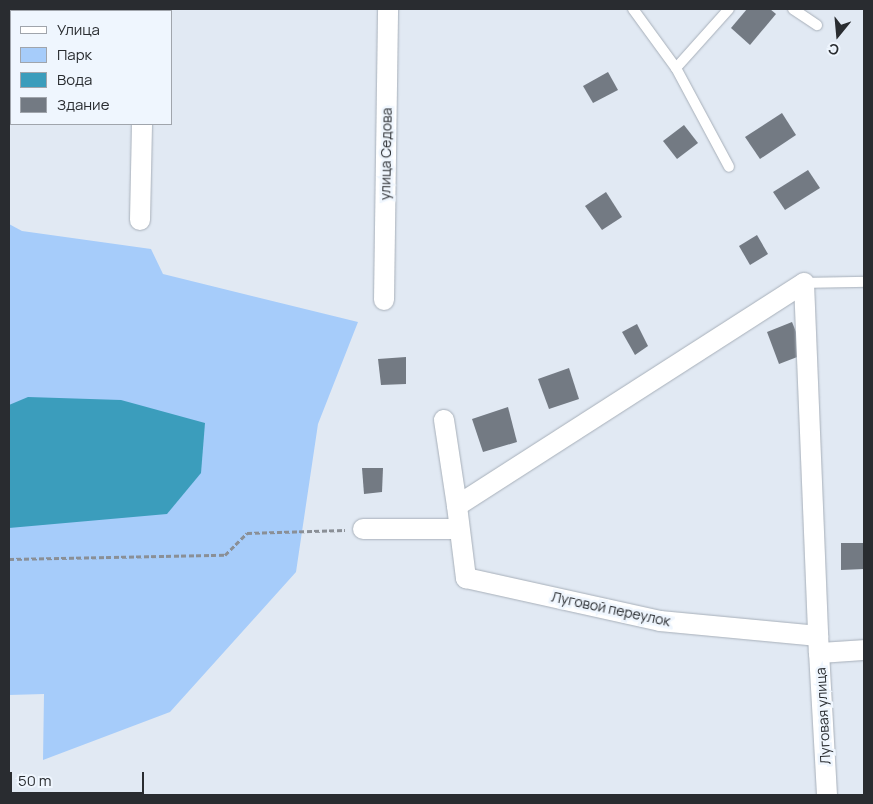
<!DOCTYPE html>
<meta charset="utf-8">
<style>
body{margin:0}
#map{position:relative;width:873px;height:804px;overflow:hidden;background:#e1e9f3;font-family:Manrope,sans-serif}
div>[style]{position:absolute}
.green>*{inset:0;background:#a6ccfa}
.water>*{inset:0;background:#3b9dbc}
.building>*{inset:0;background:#737a83}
.path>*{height:3px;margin-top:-1.5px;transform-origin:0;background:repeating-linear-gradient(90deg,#8a8f96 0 5px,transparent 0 7.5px)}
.roads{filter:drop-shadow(0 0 1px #a7afb9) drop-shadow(0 0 1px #a7afb9)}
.service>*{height:10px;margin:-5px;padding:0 5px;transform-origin:5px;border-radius:5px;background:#fff}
.minor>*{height:20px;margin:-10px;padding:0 10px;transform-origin:10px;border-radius:10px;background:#fff}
span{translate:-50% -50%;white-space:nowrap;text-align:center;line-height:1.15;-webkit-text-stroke:5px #eff6fe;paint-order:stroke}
.street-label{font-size:14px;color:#292c30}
.frame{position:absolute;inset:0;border:10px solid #292c30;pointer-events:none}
.legend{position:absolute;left:10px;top:10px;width:162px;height:115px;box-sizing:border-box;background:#eff6fe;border:1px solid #a0a5ac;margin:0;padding:6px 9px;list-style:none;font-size:15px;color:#292c30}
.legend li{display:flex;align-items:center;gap:10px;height:25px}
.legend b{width:25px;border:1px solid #a0a5ac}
.north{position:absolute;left:813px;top:10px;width:50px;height:50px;-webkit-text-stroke:4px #eff6fe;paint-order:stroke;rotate:197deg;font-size:14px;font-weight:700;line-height:20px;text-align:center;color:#292c30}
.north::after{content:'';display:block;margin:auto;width:18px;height:22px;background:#292c30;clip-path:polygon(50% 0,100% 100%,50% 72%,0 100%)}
.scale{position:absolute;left:10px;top:772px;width:134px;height:22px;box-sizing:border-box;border:2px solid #292c30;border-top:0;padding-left:6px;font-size:15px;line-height:18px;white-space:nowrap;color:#292c30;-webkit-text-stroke:4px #eff6fe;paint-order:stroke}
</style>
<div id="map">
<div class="green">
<i style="clip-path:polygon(9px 224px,22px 231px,151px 249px,163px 274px,358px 322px,318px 424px,296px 572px,170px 712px,43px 760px,44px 694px,9px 695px)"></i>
</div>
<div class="water">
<i style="clip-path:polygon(28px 397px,121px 400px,205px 423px,201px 473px,167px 514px,9px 528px,9px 405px)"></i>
</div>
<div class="building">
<i style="clip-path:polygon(747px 9px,770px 9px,776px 14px,750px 45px,731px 28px)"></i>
<i style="clip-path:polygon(608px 72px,618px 90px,593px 103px,583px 86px)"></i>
<i style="clip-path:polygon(782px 113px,796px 135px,760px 159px,745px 137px)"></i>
<i style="clip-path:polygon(684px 125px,698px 143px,677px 159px,663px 141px)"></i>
<i style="clip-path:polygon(808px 170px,820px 188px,785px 210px,773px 192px)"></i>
<i style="clip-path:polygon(606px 192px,622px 217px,602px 230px,585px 206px)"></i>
<i style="clip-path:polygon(757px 235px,768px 254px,750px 265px,739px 246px)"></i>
<i style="clip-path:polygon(792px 322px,805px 354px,779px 364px,767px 332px)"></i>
<i style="clip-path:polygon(637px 324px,648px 346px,635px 355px,622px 332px)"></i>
<i style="clip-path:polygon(406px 357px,406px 384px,381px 385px,378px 359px)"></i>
<i style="clip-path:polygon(569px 368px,579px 399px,549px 409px,538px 379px)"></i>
<i style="clip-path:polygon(508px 407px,517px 442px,483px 452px,472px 419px)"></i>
<i style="clip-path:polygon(362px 468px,383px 468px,382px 492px,364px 494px)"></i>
<i style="clip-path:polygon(841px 543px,864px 543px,864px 569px,841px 570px)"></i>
</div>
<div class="path">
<i style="left:9px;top:559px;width:216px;rotate:-1.1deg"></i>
<i style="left:225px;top:555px;width:31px;rotate:-45deg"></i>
<i style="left:247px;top:533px;width:98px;rotate:-1.8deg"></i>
</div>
<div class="roads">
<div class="service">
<i style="left:633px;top:9px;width:73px;rotate:53.9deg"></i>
<i style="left:676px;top:68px;width:112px;rotate:61.8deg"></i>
<i style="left:793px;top:9px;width:29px;rotate:34deg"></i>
<i style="left:676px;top:68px;width:79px;rotate:-48.1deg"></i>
<i style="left:804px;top:283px;width:60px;rotate:-1deg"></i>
</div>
<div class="minor">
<i style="left:144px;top:11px;width:2px;rotate:-90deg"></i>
<i style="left:140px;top:220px;width:96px;rotate:-88.8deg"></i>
<i style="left:804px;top:283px;width:412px;rotate:147.3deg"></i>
<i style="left:457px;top:506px;width:73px;rotate:82.9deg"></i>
<i style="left:466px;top:578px;width:199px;rotate:12.5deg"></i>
<i style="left:660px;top:621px;width:159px;rotate:5.4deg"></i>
<i style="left:804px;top:283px;width:370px;rotate:87.7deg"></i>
<i style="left:384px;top:300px;width:291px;rotate:-89.2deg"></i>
<i style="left:444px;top:420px;width:87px;rotate:81.4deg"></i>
<i style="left:363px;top:529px;width:96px"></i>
<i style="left:827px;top:795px;width:142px;rotate:-93.2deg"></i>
<i style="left:819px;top:653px;width:45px;rotate:-3.8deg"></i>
</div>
</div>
<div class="street-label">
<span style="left:386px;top:154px;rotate:-89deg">улица Седова</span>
<span style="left:611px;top:609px;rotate:12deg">Луговой переулок</span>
<span style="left:823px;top:716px;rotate:-93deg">Луговая улица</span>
</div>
<div class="frame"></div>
<ul class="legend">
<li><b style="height:6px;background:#fff"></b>Улица</li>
<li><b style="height:14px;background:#a6ccfa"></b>Парк</li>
<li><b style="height:14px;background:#3b9dbc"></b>Вода</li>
<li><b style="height:14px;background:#737a83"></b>Здание</li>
</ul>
<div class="north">С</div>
<div class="scale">50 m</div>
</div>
